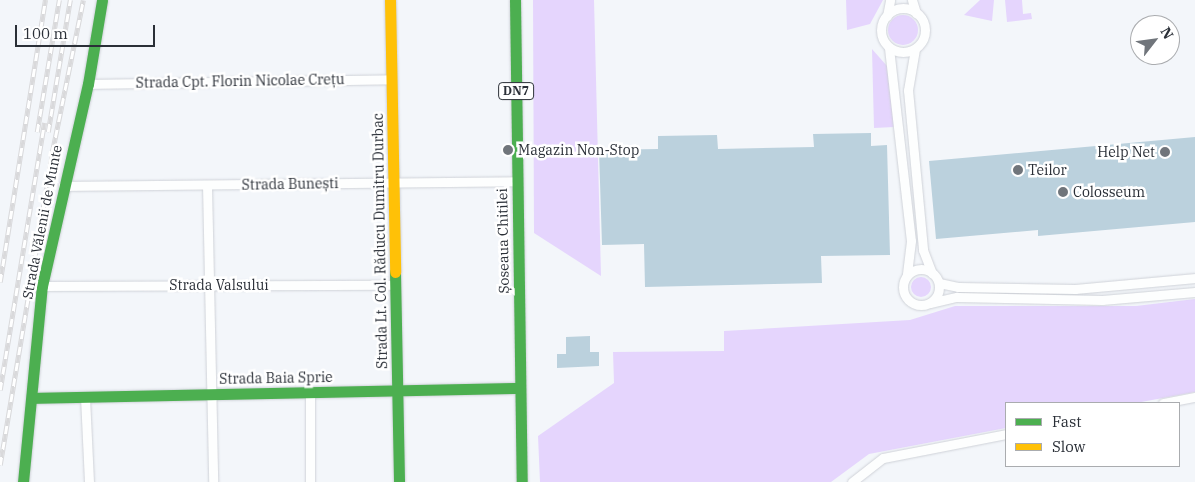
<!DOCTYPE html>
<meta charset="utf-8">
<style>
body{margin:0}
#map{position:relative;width:1195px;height:482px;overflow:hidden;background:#f3f6fa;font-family:"IBM Plex Serif",serif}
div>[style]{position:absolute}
.green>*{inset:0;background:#e5d5fd}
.round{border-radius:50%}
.building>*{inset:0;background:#bbd1dd}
.roads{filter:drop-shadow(0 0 1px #cfd2d8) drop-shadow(0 0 1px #cfd2d8)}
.street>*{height:9px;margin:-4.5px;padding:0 4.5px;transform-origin:4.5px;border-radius:4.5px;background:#fdfefe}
.street>.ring{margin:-4.5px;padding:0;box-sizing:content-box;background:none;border:9px solid #fdfefe;border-radius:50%}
.fast>*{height:11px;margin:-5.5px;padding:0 5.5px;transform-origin:5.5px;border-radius:5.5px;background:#4caf50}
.slow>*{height:11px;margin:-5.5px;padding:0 5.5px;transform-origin:5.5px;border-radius:5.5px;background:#ffc107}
.rail>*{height:4.5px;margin-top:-2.25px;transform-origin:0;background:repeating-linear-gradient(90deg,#fff 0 8px,#d9d9db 0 16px);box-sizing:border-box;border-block:1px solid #d9d9db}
.dots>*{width:14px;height:14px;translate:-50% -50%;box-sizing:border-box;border:2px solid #fff;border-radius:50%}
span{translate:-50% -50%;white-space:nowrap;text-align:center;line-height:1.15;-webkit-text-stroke:5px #fff;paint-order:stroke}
.shield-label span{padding:1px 4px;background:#fff;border:1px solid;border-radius:4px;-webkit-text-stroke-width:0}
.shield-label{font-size:12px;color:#2a2f37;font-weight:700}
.street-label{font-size:14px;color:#2a2f37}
.poi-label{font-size:14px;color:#2a2f37}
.left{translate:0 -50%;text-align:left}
.right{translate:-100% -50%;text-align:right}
.legend{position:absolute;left:1005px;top:402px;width:175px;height:65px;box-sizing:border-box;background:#fff;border:1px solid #aaacaf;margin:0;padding:6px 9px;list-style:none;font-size:15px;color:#2a2f37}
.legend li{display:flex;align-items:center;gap:10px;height:25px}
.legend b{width:25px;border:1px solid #aaacaf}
.north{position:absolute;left:1130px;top:15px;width:50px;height:50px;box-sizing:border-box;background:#fff;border:1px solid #aaacaf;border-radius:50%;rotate:60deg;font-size:14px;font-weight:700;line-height:20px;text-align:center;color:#2a2f37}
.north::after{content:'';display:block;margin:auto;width:18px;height:22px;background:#70757b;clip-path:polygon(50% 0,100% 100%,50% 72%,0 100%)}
.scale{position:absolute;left:15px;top:25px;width:140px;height:22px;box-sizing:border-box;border:2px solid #2a2f37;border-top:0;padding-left:6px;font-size:15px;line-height:18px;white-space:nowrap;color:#2a2f37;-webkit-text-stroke:4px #fff;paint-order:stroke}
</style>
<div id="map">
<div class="green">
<i style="clip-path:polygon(533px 0,594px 0,601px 276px,534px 233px)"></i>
<i style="clip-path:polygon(846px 0,883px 0,870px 24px,847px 30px)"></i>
<i style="clip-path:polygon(980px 0,994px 0,992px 21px,964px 15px)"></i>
<i style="clip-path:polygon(1005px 0,1022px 0,1023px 14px,1031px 13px,1032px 19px,1007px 22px)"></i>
<i class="round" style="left:888px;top:15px;width:30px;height:30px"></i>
<i style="clip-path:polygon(872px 49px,887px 66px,894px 127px,874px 128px)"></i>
<i class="round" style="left:911px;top:277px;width:20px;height:20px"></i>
<i style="clip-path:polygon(1195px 299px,1195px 392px,1136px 403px,1006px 403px,1006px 428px,869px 454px,831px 482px,540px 482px,538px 436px,614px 383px,613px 352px,724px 351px,724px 331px,910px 320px,955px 306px,1136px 306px)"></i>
</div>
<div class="building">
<i style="clip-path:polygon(871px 133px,871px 146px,887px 145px,890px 255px,821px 256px,822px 283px,645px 287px,644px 244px,602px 245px,599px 150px,658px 149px,658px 136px,717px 135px,718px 149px,814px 147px,813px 134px)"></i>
<i style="clip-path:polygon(1195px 137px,1195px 222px,1038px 236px,1038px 230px,936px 239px,929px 161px)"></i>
<i style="clip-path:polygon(590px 336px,590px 352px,599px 352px,599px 366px,557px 368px,557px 354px,566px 354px,566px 337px)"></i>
</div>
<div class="roads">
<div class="street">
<i style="left:912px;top:0;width:14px;rotate:73deg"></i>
<i class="ring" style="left:881px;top:8px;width:35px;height:35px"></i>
<i style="left:887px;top:16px;width:16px;rotate:-79deg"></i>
<i style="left:889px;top:48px;width:194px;rotate:83.5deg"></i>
<i style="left:911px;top:241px;width:35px;rotate:97deg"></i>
<i style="left:915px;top:49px;width:42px;rotate:99.7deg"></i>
<i style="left:908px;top:90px;width:161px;rotate:84.6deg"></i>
<i style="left:923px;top:250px;width:25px;rotate:69deg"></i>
<i style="left:88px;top:84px;width:304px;rotate:-0.9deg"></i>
<i style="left:207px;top:185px;width:297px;rotate:88.8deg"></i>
<i style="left:63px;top:186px;width:454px;rotate:-0.6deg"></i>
<i class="ring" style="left:903px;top:269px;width:27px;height:27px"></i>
<i style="left:939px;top:283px;width:19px;rotate:12deg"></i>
<i style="left:958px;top:287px;width:117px;rotate:1deg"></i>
<i style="left:1075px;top:289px;width:121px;rotate:-5.2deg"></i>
<i style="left:42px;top:286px;width:353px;rotate:-0.2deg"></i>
<i style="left:930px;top:303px;width:28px;rotate:-13deg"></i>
<i style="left:957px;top:297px;width:145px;rotate:1.2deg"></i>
<i style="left:1102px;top:300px;width:93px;rotate:-4.9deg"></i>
<i style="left:310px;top:393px;width:89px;rotate:90deg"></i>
<i style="left:85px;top:397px;width:85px;rotate:87.3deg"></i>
<i style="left:1163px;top:403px;width:33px;rotate:-11deg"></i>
<i style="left:852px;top:482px;width:39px;rotate:-38deg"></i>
<i style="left:883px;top:458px;width:125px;rotate:-11deg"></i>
</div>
<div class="fast">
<i style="left:515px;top:0;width:482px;rotate:89.2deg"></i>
<i style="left:395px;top:272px;width:210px;rotate:88.9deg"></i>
<i style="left:33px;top:398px;width:487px;rotate:-1.2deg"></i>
<i style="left:23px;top:482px;width:197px;rotate:-84.5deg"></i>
<i style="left:42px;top:286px;width:207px;rotate:-77.2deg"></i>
<i style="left:88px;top:84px;width:85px;rotate:-80.5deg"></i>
</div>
<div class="slow">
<i style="left:390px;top:0;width:272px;rotate:88.9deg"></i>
</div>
</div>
<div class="rail">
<i style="left:37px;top:132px;width:134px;rotate:-80.5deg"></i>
<i style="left:48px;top:132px;width:134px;rotate:-80.5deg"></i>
<i style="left:0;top:282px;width:286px;rotate:-80.9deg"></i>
<i style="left:0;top:390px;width:271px;rotate:-80.6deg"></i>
<i style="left:0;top:465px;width:316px;rotate:-80.5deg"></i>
<i style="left:52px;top:153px;width:156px;rotate:-78.5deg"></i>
</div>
<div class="dots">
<i style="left:508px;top:150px;background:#70757b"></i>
<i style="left:1165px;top:152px;background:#70757b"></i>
<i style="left:1018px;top:170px;background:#70757b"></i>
<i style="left:1063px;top:192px;background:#70757b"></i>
</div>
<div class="shield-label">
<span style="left:516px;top:91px">DN7</span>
</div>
<div class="street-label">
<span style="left:240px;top:81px;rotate:-1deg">Strada Cpt. Florin Nicolae Crețu</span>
<span style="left:290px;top:184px;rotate:-1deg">Strada Bunești</span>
<span style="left:42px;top:222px;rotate:-79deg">Strada Vălenii de Munte</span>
<span style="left:380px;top:241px;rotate:-91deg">Strada Lt. Col. Răducu Dumitru Durbac</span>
<span style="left:503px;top:241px;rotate:-91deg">Șoseaua Chitilei</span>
<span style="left:219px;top:285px">Strada Valsului</span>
<span style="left:276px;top:378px;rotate:-1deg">Strada Baia Sprie</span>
</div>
<div class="poi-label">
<span class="left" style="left:518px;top:150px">Magazin Non-Stop</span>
<span class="right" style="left:1155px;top:152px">Help Net</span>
<span class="left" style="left:1028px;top:170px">Teilor</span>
<span class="left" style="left:1073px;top:192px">Colosseum</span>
</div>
<ul class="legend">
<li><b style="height:6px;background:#4caf50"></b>Fast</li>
<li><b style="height:6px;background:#ffc107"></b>Slow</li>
</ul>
<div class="north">N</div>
<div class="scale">100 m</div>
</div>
